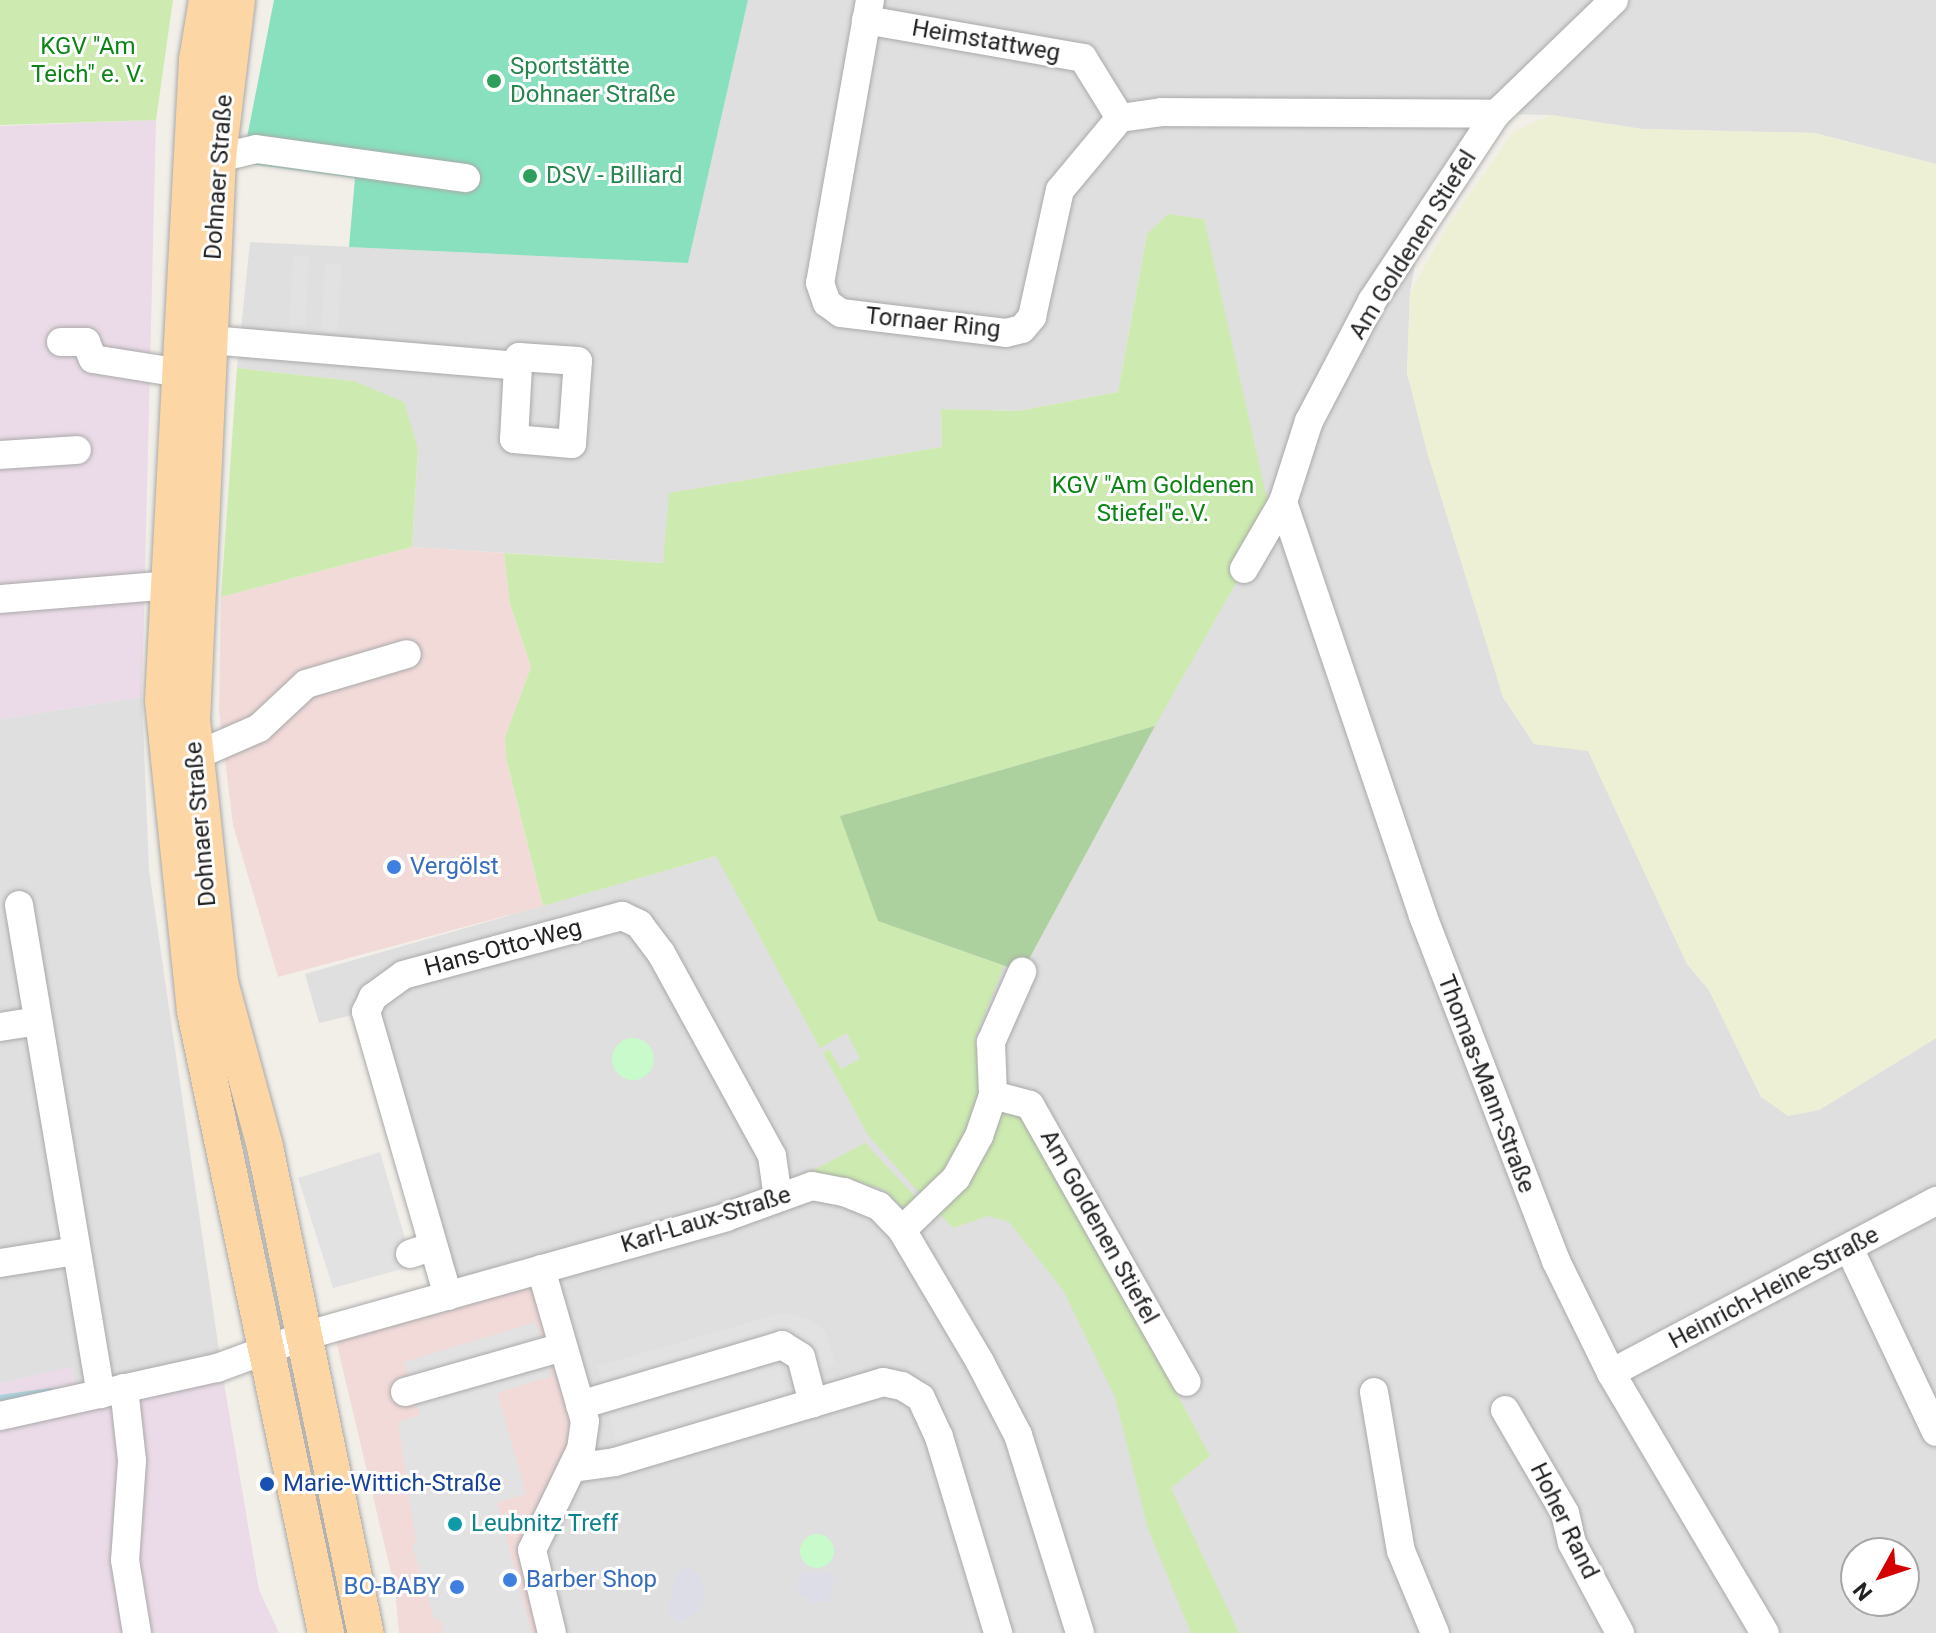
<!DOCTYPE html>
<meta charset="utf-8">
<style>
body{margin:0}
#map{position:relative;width:1936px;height:1633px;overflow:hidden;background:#f2efe9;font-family:Roboto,sans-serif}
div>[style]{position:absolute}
.residential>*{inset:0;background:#e0dfdf}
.commercial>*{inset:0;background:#f2dad9}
.industrial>*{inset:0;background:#ebdbe8}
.farmland>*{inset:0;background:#eef0d5}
.grass>*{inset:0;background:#cdebb0}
.forest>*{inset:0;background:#add19e}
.park>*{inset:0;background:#c8facc}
.round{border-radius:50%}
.pitch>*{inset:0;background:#88e0be}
.parking>*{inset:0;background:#e2e2e2}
.plaza>*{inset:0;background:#dddde8}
.stream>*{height:6px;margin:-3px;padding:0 3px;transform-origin:3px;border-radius:3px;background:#aad3df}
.roads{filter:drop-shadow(0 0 2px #a9a9a9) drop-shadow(0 0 2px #a9a9a9)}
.minor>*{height:28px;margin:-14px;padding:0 14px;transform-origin:14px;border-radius:14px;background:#fff}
.major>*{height:36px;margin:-18px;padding:0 18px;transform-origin:18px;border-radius:18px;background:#fcd6a4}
.dots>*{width:22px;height:22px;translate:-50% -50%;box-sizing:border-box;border:4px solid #fff;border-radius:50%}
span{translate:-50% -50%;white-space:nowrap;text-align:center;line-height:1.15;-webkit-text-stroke:6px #fff;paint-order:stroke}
.street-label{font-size:24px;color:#222}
.park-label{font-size:24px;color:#0c8416}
.leisure-label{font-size:24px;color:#27864d}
.left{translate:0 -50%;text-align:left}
.shop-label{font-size:24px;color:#366cbe}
.right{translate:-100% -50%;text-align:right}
.transit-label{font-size:24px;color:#164399}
.culture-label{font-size:24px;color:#0d838f}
.north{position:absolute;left:1840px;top:1537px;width:80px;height:80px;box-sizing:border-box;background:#fff;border:2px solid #a7a7a7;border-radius:50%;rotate:230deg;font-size:22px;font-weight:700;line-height:32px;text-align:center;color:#222}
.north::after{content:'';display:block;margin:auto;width:28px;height:36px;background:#d40000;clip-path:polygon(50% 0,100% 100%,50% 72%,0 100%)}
</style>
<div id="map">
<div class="residential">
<i style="clip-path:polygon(evenodd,748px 0,1936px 0,1936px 164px,1814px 133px,1642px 129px,1551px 115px,1496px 114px,1421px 230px,1410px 293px,1407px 373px,1503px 697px,1534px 744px,1588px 750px,1687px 964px,1709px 990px,1761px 1097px,1819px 1110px,1936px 1038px,1936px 1633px,552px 1633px,365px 1012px,319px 1023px,305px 974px,716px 856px,1189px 663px,1244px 569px,1147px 234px,1118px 392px,1018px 411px,941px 409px,942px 447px,670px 493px,664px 563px,412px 547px,418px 449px,354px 381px,237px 368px,250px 242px,688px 263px,748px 0,1856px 1553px,1904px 1553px,1904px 1601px,1856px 1601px,1856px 1553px)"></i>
<i style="clip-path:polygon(142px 697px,149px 870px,222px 1371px,77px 1396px,72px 1368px,0 1383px,0 719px)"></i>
</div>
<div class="commercial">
<i style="clip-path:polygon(412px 547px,504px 553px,510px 604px,531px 667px,505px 737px,506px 758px,543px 906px,278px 977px,233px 825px,219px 711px,221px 597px)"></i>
<i style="clip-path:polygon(541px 1269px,585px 1421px,534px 1537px,552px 1633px,399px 1633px,395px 1589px,333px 1328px)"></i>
</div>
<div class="industrial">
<i style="clip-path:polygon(156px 120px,142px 697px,0 719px,0 126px)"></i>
<i style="clip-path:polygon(72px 1367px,77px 1395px,222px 1371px,259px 1590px,279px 1633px,0 1633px,0 1383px)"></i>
</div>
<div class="farmland">
<i style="clip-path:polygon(1551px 115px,1642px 129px,1814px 133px,1936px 164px,1936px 1038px,1819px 1110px,1788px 1116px,1761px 1097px,1709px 990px,1687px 964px,1588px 751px,1534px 744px,1503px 697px,1427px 452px,1407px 373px,1410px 293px,1449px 223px,1514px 131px)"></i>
</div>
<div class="grass">
<i style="clip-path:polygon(0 0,173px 0,156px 120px,0 125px)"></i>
<i style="clip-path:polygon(1168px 214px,1204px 219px,1270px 512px,1244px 569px,1155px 726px,840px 816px,879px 921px,1004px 966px,975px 1038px,983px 1100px,928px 1203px,868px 1135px,823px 1053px,829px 1049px,841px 1069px,860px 1059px,847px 1033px,820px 1048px,716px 856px,543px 906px,506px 758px,505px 737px,531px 667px,510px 604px,504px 553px,663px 563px,669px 493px,942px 447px,941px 409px,1018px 411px,1118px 392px,1147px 234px)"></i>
<i style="clip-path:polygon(237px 368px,354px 381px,404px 402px,418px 449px,412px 547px,221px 597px)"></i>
<i style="clip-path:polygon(1010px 1106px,1025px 1107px,1210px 1456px,1171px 1488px,1239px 1633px,1191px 1633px,1148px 1529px,1115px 1397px,1063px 1290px,1009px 1222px,988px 1216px,953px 1228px,937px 1211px,995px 1115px)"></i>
<i style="clip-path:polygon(865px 1143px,924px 1206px,911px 1216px,885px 1190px,847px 1178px,813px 1175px,812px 1171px)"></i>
</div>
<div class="forest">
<i style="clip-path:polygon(1155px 726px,1022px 972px,878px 921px,840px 816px)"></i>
</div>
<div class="park">
<i class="round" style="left:612px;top:1038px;width:42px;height:42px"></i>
<i class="round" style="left:800px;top:1534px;width:34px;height:34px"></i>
</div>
<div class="pitch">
<i style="clip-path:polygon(274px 0,748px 0,688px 263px,349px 247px,355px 178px,242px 163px)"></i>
</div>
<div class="parking">
<i style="clip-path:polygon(293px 255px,309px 256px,305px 325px,289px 324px)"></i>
<i style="clip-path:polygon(325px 264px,342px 265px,337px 333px,321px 332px)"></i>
<i style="clip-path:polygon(380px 1152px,413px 1266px,333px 1288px,298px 1178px)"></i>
<i style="clip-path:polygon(782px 1313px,807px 1318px,825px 1331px,836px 1365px,800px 1375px,775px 1352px,788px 1395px,617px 1446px,597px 1366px)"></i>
<i style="clip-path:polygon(536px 1322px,552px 1376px,497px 1393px,526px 1494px,497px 1503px,532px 1633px,444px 1633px,440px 1619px,434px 1619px,412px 1545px,416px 1543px,398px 1422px,420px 1415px,404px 1362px)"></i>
</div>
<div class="plaza">
<i style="clip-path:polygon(686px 1565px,700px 1575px,705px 1599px,698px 1612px,678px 1623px,668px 1612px,675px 1576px)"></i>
<i style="clip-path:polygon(803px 1570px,815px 1575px,830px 1571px,835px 1582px,829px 1601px,813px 1603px,800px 1594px,797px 1584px)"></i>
</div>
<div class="stream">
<i style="left:0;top:1398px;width:51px;rotate:-7.8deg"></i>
</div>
<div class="roads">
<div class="minor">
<i style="left:870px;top:0;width:287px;rotate:100deg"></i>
<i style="left:820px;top:283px;width:21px;rotate:71deg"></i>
<i style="left:827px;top:303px;width:17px;rotate:36deg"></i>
<i style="left:841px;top:313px;width:166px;rotate:6.9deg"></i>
<i style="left:1006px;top:333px;width:16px;rotate:-14deg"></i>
<i style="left:1022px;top:329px;width:16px;rotate:-50deg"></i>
<i style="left:1032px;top:317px;width:130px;rotate:-77.6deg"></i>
<i style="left:1060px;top:190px;width:94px;rotate:-50.2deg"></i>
<i style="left:1120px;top:118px;width:42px;rotate:-8.1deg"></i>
<i style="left:1162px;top:112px;width:334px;rotate:0.3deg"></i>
<i style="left:866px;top:20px;width:220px;rotate:9.9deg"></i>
<i style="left:1083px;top:58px;width:70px;rotate:58.3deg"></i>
<i style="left:218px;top:158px;width:39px;rotate:-13deg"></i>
<i style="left:256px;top:149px;width:212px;rotate:7.9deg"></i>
<i style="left:210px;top:340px;width:309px;rotate:4.8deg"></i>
<i style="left:518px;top:366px;width:73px;rotate:93.1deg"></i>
<i style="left:514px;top:439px;width:58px;rotate:4.9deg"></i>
<i style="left:572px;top:444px;width:83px;rotate:-85.9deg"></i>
<i style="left:578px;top:361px;width:59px;rotate:-176.1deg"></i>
<i style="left:519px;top:357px;width:9px;rotate:96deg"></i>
<i style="left:61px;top:342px;width:25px"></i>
<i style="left:86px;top:342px;width:18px;rotate:68deg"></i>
<i style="left:93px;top:359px;width:88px;rotate:9.1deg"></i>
<i style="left:0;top:455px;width:77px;rotate:-3.7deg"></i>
<i style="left:1283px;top:502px;width:437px;rotate:71.3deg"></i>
<i style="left:1423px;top:916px;width:370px;rotate:68.9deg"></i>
<i style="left:1556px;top:1261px;width:125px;rotate:63.8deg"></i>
<i style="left:1611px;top:1373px;width:302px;rotate:59.4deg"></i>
<i style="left:1244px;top:569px;width:78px;rotate:-59.8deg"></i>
<i style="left:1283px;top:502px;width:85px;rotate:-72.2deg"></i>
<i style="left:1309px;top:421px;width:136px;rotate:-62.3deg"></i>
<i style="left:1372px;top:301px;width:224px;rotate:-56.5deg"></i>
<i style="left:1496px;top:114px;width:164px;rotate:-44deg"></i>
<i style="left:0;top:599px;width:170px;rotate:-4.7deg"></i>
<i style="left:195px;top:756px;width:70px;rotate:-23.6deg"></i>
<i style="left:259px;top:728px;width:64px;rotate:-43.1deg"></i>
<i style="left:306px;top:684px;width:105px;rotate:-16.5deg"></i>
<i style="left:19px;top:905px;width:496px;rotate:80.5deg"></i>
<i style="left:0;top:1027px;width:38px;rotate:-9deg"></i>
<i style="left:993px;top:1095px;width:38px;rotate:15deg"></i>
<i style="left:1030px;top:1105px;width:318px;rotate:60.5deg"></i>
<i style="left:902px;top:1230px;width:75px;rotate:-43.9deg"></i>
<i style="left:956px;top:1178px;width:48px;rotate:-61.3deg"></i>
<i style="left:979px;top:1136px;width:43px;rotate:-71.1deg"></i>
<i style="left:993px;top:1095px;width:53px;rotate:-92.2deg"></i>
<i style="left:991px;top:1042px;width:77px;rotate:-66.1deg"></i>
<i style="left:1850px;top:1250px;width:201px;rotate:64.7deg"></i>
<i style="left:410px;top:1254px;width:24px;rotate:-19deg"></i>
<i style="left:0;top:1263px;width:77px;rotate:-9deg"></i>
<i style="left:541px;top:1269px;width:158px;rotate:73.9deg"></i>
<i style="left:585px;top:1421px;width:28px;rotate:98deg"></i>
<i style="left:581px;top:1449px;width:112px;rotate:115.9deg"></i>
<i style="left:532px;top:1550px;width:85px;rotate:76.5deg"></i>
<i style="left:448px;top:1296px;width:296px;rotate:-106.1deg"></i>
<i style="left:366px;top:1012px;width:17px;rotate:-65deg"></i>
<i style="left:373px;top:997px;width:37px;rotate:-36deg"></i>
<i style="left:403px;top:975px;width:227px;rotate:-15.1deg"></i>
<i style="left:622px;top:916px;width:19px;rotate:25deg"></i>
<i style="left:639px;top:924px;width:36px;rotate:53deg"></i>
<i style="left:661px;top:953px;width:231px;rotate:61.3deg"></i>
<i style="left:772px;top:1156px;width:42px;rotate:81.9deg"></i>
<i style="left:1611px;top:1373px;width:368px;rotate:-27.9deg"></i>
<i style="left:124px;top:1388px;width:73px;rotate:83.7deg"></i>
<i style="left:132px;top:1461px;width:99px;rotate:94deg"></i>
<i style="left:125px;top:1560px;width:74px;rotate:80.7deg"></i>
<i style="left:405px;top:1392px;width:164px;rotate:-15.9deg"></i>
<i style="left:1374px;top:1392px;width:161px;rotate:80.4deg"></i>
<i style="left:1401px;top:1551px;width:89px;rotate:67.5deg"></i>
<i style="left:580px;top:1405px;width:211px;rotate:-16.5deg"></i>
<i style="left:782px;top:1345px;width:22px;rotate:32deg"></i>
<i style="left:801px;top:1357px;width:48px;rotate:75.4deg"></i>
<i style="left:1505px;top:1410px;width:119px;rotate:59.8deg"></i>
<i style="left:1565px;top:1513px;width:31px;rotate:77deg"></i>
<i style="left:1572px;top:1543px;width:102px;rotate:61.9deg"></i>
<i style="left:0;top:1416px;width:222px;rotate:-12.5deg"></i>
<i style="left:217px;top:1368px;width:93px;rotate:-20.2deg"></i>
<i style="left:304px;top:1336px;width:438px;rotate:-15.7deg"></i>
<i style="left:726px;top:1217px;width:91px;rotate:-19.8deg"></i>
<i style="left:812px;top:1186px;width:33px;rotate:11deg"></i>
<i style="left:844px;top:1192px;width:38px;rotate:22deg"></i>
<i style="left:879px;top:1206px;width:33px;rotate:46deg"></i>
<i style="left:902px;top:1230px;width:153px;rotate:59.4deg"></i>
<i style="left:980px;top:1362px;width:82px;rotate:62.5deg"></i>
<i style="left:1018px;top:1435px;width:207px;rotate:72.6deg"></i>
<i style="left:573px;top:1468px;width:42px;rotate:-8.1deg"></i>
<i style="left:615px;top:1462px;width:280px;rotate:-16.6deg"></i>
<i style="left:883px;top:1382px;width:19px;rotate:12deg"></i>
<i style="left:902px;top:1386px;width:22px;rotate:32deg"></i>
<i style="left:921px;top:1398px;width:43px;rotate:65.2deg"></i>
<i style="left:939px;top:1437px;width:205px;rotate:73.2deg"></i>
</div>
<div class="major">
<i style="left:207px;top:0;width:61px;rotate:99.5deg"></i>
<i style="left:197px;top:60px;width:642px;rotate:93.04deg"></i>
<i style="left:163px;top:701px;width:312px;rotate:84.1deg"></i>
<i style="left:195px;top:1011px;width:636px;rotate:78.11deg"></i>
<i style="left:237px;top:0;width:159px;rotate:96.9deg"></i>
<i style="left:218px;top:158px;width:563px;rotate:92.65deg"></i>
<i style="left:192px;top:720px;width:263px;rotate:83.9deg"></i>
<i style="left:220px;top:982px;width:171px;rotate:74.7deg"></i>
<i style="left:265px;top:1147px;width:496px;rotate:78.3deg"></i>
</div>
</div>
<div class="dots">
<i style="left:494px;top:81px;background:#2e9e5b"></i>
<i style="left:530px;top:176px;background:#2e9e5b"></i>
<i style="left:394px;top:867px;background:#3f7fe0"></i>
<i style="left:267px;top:1484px;background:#1a4fb4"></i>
<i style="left:455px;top:1524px;background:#0f9aa8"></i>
<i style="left:510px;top:1580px;background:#3f7fe0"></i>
<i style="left:457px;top:1587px;background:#3f7fe0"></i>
</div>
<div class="street-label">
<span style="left:986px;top:41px;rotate:10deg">Heimstattweg</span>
<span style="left:219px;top:177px;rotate:-86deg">Dohnaer Straße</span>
<span style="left:1413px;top:245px;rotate:-58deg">Am Goldenen Stiefel</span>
<span style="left:933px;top:323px;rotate:6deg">Tornaer Ring</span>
<span style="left:201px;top:824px;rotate:-95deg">Dohnaer Straße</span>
<span style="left:503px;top:948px;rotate:-15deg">Hans-Otto-Weg</span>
<span style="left:1486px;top:1084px;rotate:69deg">Thomas-Mann-Straße</span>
<span style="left:706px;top:1220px;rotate:-17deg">Karl-Laux-Straße</span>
<span style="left:1099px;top:1227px;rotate:61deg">Am Goldenen Stiefel</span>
<span style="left:1774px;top:1288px;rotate:-28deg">Heinrich-Heine-Straße</span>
<span style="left:1564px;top:1521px;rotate:64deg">Hoher Rand</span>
</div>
<div class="park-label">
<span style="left:88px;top:61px">KGV "Am<br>Teich" e. V.</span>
<span style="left:1153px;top:500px">KGV "Am Goldenen<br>Stiefel"e.V.</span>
</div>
<div class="leisure-label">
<span class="left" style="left:510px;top:81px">Sportstätte<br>Dohnaer Straße</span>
<span class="left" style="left:546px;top:176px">DSV - Billiard</span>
</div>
<div class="shop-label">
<span class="left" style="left:410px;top:867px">Vergölst</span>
<span class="left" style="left:526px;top:1580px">Barber Shop</span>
<span class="right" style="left:441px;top:1587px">BO-BABY</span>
</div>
<div class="transit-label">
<span class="left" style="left:283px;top:1484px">Marie-Wittich-Straße</span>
</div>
<div class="culture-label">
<span class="left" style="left:471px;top:1524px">Leubnitz Treff</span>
</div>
<div class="north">N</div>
</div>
